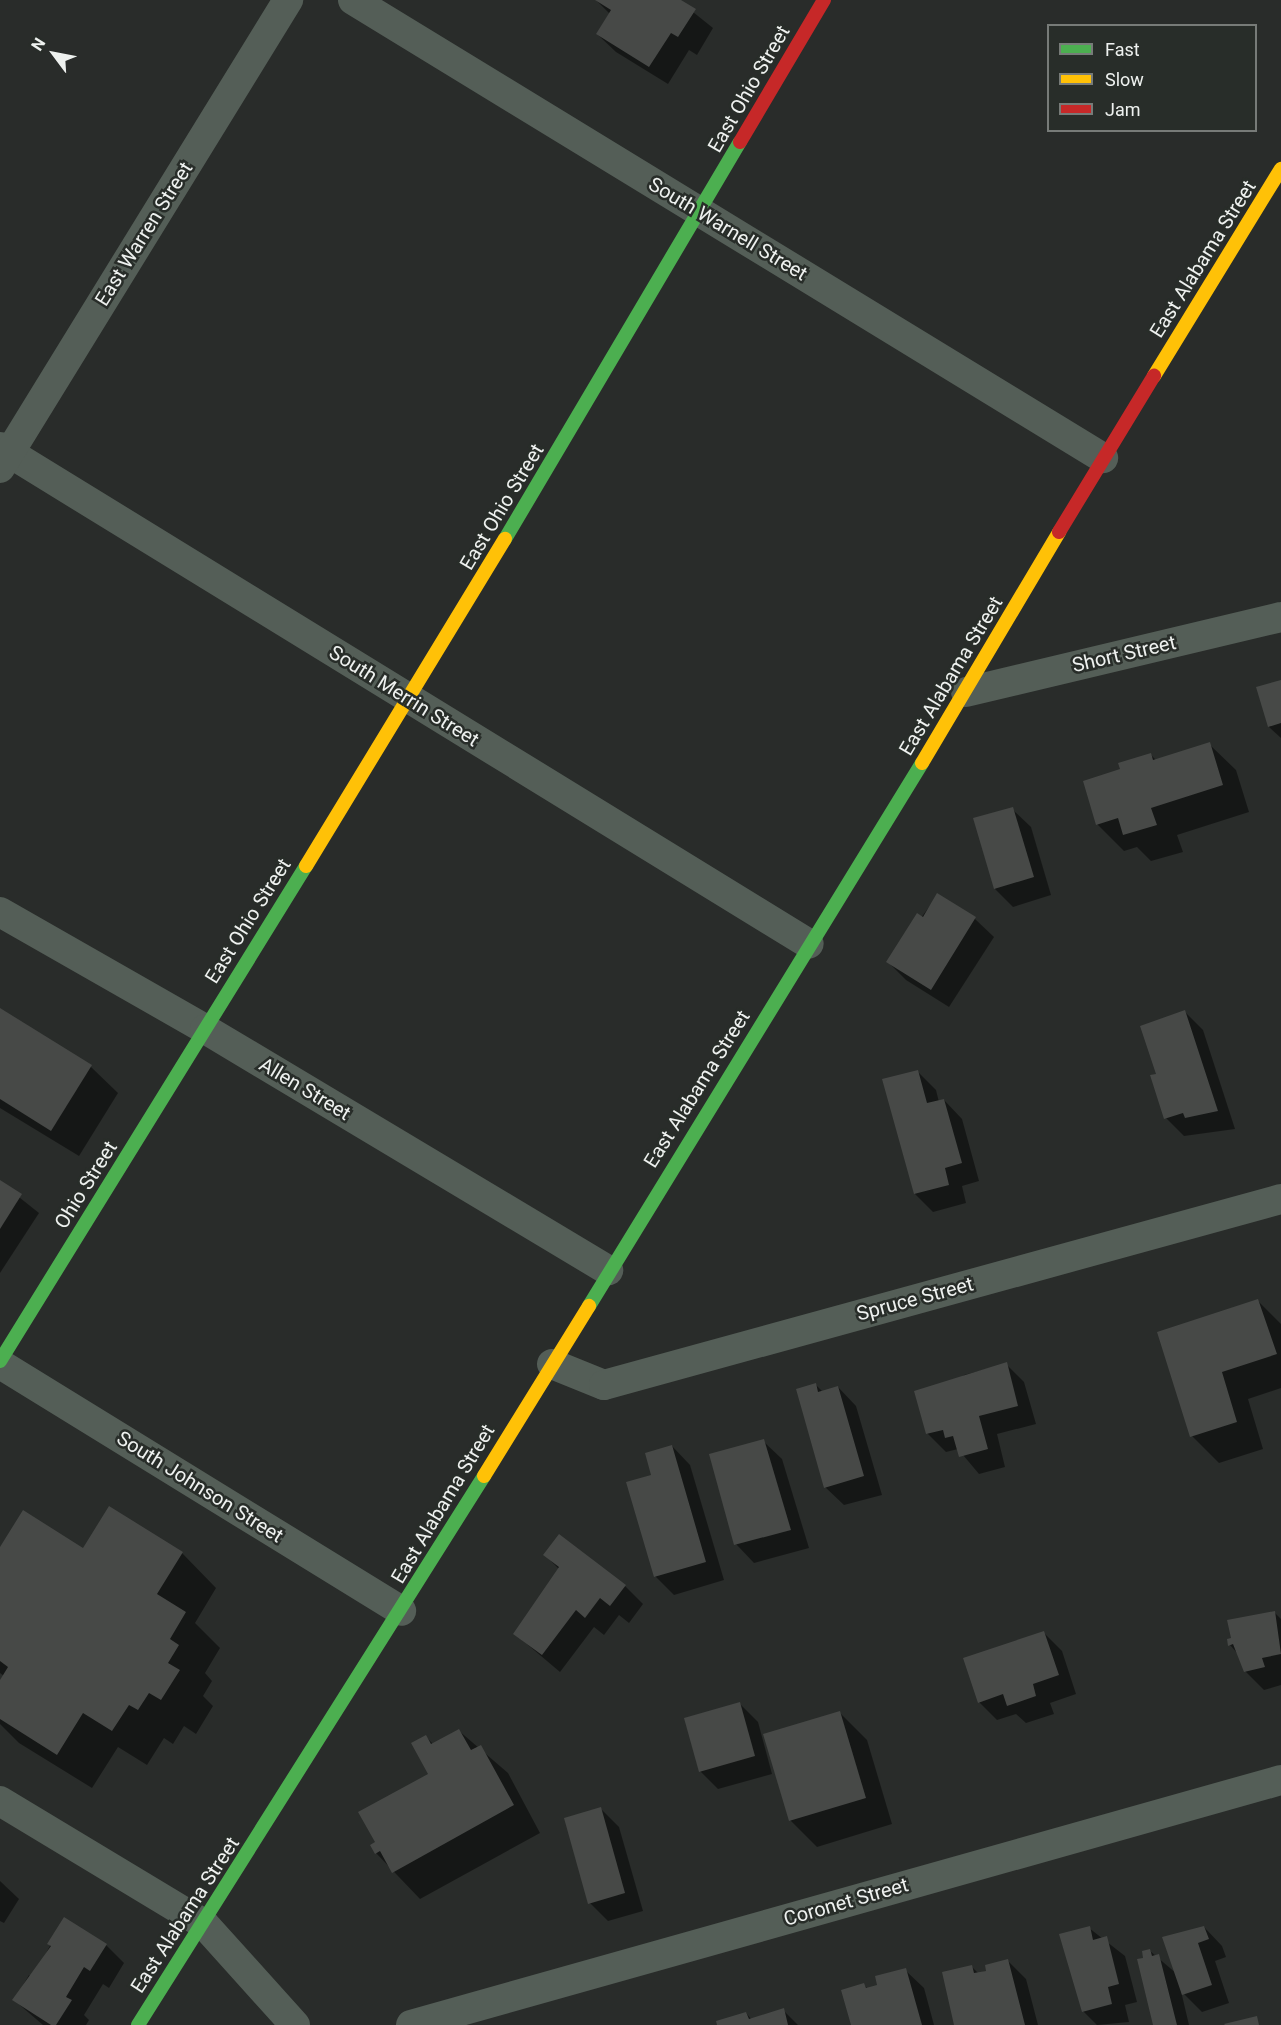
<!DOCTYPE html>
<style>
body{margin:0}
#map{position:relative;width:1281px;height:2025px;overflow:hidden;background:#292c2a;font-family:Roboto,sans-serif}
div>[style]{position:absolute}
.shadow>*{inset:0;background:#0007}
.building>*{inset:0;background:#474947}
.street>*{height:30px;margin:-15px;padding:0 15px;transform-origin:15px;border-radius:15px;background:#545e57}
.fast>*{height:14px;margin:-7px;padding:0 7px;transform-origin:7px;border-radius:7px;background:#4caf50}
.slow>*{height:14px;margin:-7px;padding:0 7px;transform-origin:7px;border-radius:7px;background:#ffc107}
.jam>*{height:14px;margin:-7px;padding:0 7px;transform-origin:7px;border-radius:7px;background:#c62828}
span{translate:-50% -50%;white-space:nowrap;text-align:center;line-height:1.15;-webkit-text-stroke:5px #282d29;paint-order:stroke}
.street-label{font-size:20px;color:#eef1ef}
.legend{position:absolute;left:1047px;top:24px;width:210px;height:108px;box-sizing:border-box;background:#282d29;border:2px solid #777b78;margin:0;padding:8px 10px;list-style:none;font-size:18px;color:#eef1ef}
.legend li{display:flex;align-items:center;gap:12px;height:30px}
.legend b{width:30px;border:2px solid #777b78}
.north{position:absolute;left:24px;top:24px;width:60px;height:60px;-webkit-text-stroke:4px #282d29;paint-order:stroke;rotate:302deg;font-size:16px;font-weight:700;line-height:24px;text-align:center;color:#eef1ef}
.north::after{content:'';display:block;margin:auto;width:21px;height:27px;background:#eef1ef;clip-path:polygon(50% 0,100% 100%,50% 72%,0 100%)}
</style>
<div id="map">
<div class="shadow">
<i style="clip-path:polygon(596px 0,678px 0,713px 28px,697px 55px,689px 50px,668px 84px,616px 52px,597px 34px,610px 14px)"></i>
<i style="clip-path:polygon(1281px 681px,1281px 738px,1269px 727px)"></i>
<i style="clip-path:polygon(1209px 744px,1236px 770px,1249px 812px,1177px 835px,1183px 852px,1151px 861px,1137px 847px,1124px 851px,1097px 824px,1122px 770px,1151px 755px,1156px 760px)"></i>
<i style="clip-path:polygon(1012px 809px,1031px 827px,1051px 895px,1013px 907px,995px 889px)"></i>
<i style="clip-path:polygon(938px 895px,975px 919px,994px 937px,949px 1007px,906px 980px,888px 962px)"></i>
<i style="clip-path:polygon(0 1009px,91px 1067px,118px 1093px,79px 1156px,0 1108px)"></i>
<i style="clip-path:polygon(1185px 1012px,1203px 1030px,1235px 1129px,1184px 1136px,1166px 1118px,1158px 1075px)"></i>
<i style="clip-path:polygon(917px 1071px,936px 1090px,939px 1102px,944px 1100px,962px 1119px,979px 1181px,962px 1186px,966px 1203px,933px 1212px,915px 1194px)"></i>
<i style="clip-path:polygon(0 1182px,39px 1213px,0 1273px)"></i>
<i style="clip-path:polygon(1258px 1301px,1281px 1324px,1281px 1388px,1248px 1399px,1263px 1449px,1219px 1463px,1192px 1436px,1159px 1333px)"></i>
<i style="clip-path:polygon(1006px 1364px,1024px 1382px,1036px 1424px,997px 1434px,1005px 1467px,979px 1474px,958px 1449px,946px 1452px,927px 1433px,964px 1375px)"></i>
<i style="clip-path:polygon(816px 1385px,823px 1392px,838px 1387px,856px 1406px,882px 1495px,844px 1505px,825px 1487px)"></i>
<i style="clip-path:polygon(763px 1441px,782px 1459px,809px 1548px,754px 1563px,736px 1544px)"></i>
<i style="clip-path:polygon(672px 1446px,690px 1465px,724px 1580px,674px 1595px,655px 1576px,653px 1476px)"></i>
<i style="clip-path:polygon(0 1550px,182px 1553px,216px 1588px,195px 1623px,220px 1648px,205px 1673px,212px 1681px,203px 1696px,213px 1706px,196px 1734px,184px 1726px,173px 1744px,164px 1738px,147px 1765px,118px 1747px,92px 1788px,19px 1743px,0 1724px,0 1683px,4px 1676px,0 1673px)"></i>
<i style="clip-path:polygon(545px 1555px,625px 1586px,643px 1604px,629px 1623px,619px 1615px,604px 1635px,594px 1627px,560px 1672px,515px 1634px,560px 1570px)"></i>
<i style="clip-path:polygon(1275px 1613px,1281px 1619px,1281px 1685px,1264px 1690px,1245px 1671px,1238px 1654px,1230px 1645px)"></i>
<i style="clip-path:polygon(1043px 1632px,1062px 1651px,1076px 1694px,1050px 1703px,1054px 1714px,1026px 1723px,1016px 1714px,997px 1720px,979px 1702px)"></i>
<i style="clip-path:polygon(740px 1704px,758px 1722px,772px 1774px,718px 1789px,700px 1771px)"></i>
<i style="clip-path:polygon(840px 1713px,867px 1740px,892px 1824px,817px 1847px,790px 1820px)"></i>
<i style="clip-path:polygon(458px 1730px,508px 1773px,540px 1833px,420px 1899px,376px 1853px,430px 1774px,425px 1736px,433px 1744px)"></i>
<i style="clip-path:polygon(600px 1808px,619px 1827px,643px 1911px,608px 1921px,590px 1903px)"></i>
<i style="clip-path:polygon(0 1881px,19px 1899px,4px 1923px,0 1921px)"></i>
<i style="clip-path:polygon(64px 1919px,106px 1945px,124px 1963px,109px 1988px,103px 1984px,84px 2015px,89px 2020px,86px 2025px,43px 2025px,14px 2000px,29px 1975px,33px 1978px)"></i>
<i style="clip-path:polygon(1204px 1927px,1222px 1946px,1226px 1957px,1215px 1961px,1229px 2003px,1202px 2012px,1181px 1991px,1189px 2025px,1154px 2025px,1145px 1959px,1150px 1951px,1177px 1974px,1164px 1938px)"></i>
<i style="clip-path:polygon(1089px 1928px,1125px 1956px,1137px 2002px,1125px 2005px,1129px 2022px,1097px 2025px,1083px 2011px)"></i>
<i style="clip-path:polygon(1008px 1961px,1026px 1979px,1038px 2025px,956px 2025px,971px 1966px,979px 1974px)"></i>
<i style="clip-path:polygon(905px 1970px,924px 1988px,934px 2025px,852px 2025px,864px 1985px,868px 1989px,879px 1986px)"></i>
<i style="clip-path:polygon(783px 2010px,798px 2025px,719px 2025px,746px 2013px,752px 2020px)"></i>
</div>
<div class="building">
<i style="clip-path:polygon(595px 0,681px 0,696px 9px,678px 37px,671px 33px,649px 67px,596px 34px,611px 10px)"></i>
<i style="clip-path:polygon(1281px 680px,1281px 723px,1268px 727px,1256px 687px)"></i>
<i style="clip-path:polygon(1210px 742px,1223px 785px,1151px 808px,1157px 825px,1123px 835px,1118px 818px,1096px 825px,1083px 781px,1120px 769px,1118px 763px,1151px 753px,1153px 760px)"></i>
<i style="clip-path:polygon(1013px 807px,1034px 877px,994px 889px,973px 818px)"></i>
<i style="clip-path:polygon(937px 893px,976px 917px,931px 990px,886px 962px,917px 913px,923px 917px)"></i>
<i style="clip-path:polygon(0 1008px,92px 1065px,51px 1131px,0 1099px)"></i>
<i style="clip-path:polygon(1185px 1010px,1218px 1111px,1185px 1118px,1183px 1113px,1164px 1119px,1150px 1075px,1156px 1074px,1140px 1026px)"></i>
<i style="clip-path:polygon(918px 1070px,927px 1103px,944px 1099px,962px 1163px,945px 1168px,949px 1185px,914px 1194px,882px 1079px)"></i>
<i style="clip-path:polygon(0 1180px,22px 1194px,0 1229px)"></i>
<i style="clip-path:polygon(1258px 1299px,1277px 1354px,1222px 1372px,1237px 1422px,1190px 1437px,1157px 1332px)"></i>
<i style="clip-path:polygon(1007px 1362px,1018px 1406px,979px 1416px,988px 1449px,959px 1457px,953px 1436px,945px 1438px,943px 1430px,926px 1434px,914px 1391px)"></i>
<i style="clip-path:polygon(816px 1383px,818px 1392px,838px 1386px,864px 1476px,824px 1488px,796px 1389px)"></i>
<i style="clip-path:polygon(764px 1439px,791px 1530px,734px 1545px,709px 1454px)"></i>
<i style="clip-path:polygon(672px 1445px,706px 1562px,654px 1577px,626px 1482px,651px 1475px,645px 1453px)"></i>
<i style="clip-path:polygon(109px 1506px,183px 1552px,157px 1594px,186px 1612px,170px 1639px,179px 1645px,168px 1663px,180px 1670px,161px 1700px,149px 1693px,138px 1710px,129px 1705px,112px 1731px,83px 1713px,57px 1755px,0 1719px,0 1680px,8px 1667px,0 1661px,0 1547px,23px 1510px,83px 1548px)"></i>
<i style="clip-path:polygon(559px 1534px,626px 1585px,610px 1606px,600px 1598px,585px 1618px,576px 1610px,542px 1655px,513px 1634px,559px 1567px,543px 1555px)"></i>
<i style="clip-path:polygon(1275px 1611px,1281px 1654px,1262px 1658px,1265px 1667px,1244px 1672px,1233px 1644px,1228px 1646px,1227px 1639px,1231px 1638px,1227px 1620px)"></i>
<i style="clip-path:polygon(1044px 1631px,1059px 1675px,1033px 1684px,1036px 1696px,1007px 1706px,1003px 1694px,978px 1703px,963px 1658px)"></i>
<i style="clip-path:polygon(740px 1702px,755px 1756px,699px 1772px,684px 1718px)"></i>
<i style="clip-path:polygon(840px 1711px,866px 1798px,789px 1821px,763px 1734px)"></i>
<i style="clip-path:polygon(459px 1729px,471px 1750px,481px 1745px,514px 1805px,392px 1873px,380px 1851px,375px 1854px,370px 1845px,375px 1842px,358px 1812px,428px 1774px,411px 1743px,426px 1735px,431px 1744px)"></i>
<i style="clip-path:polygon(601px 1807px,625px 1893px,588px 1904px,564px 1818px)"></i>
<i style="clip-path:polygon(64px 1917px,107px 1944px,90px 1971px,84px 1967px,66px 1997px,72px 2000px,56px 2025px,51px 2025px,12px 2000px,51px 1946px,47px 1944px)"></i>
<i style="clip-path:polygon(1090px 1926px,1093px 1940px,1107px 1936px,1119px 1984px,1108px 1987px,1112px 2004px,1082px 2012px,1059px 1934px)"></i>
<i style="clip-path:polygon(1204px 1926px,1209px 1939px,1198px 1943px,1212px 1985px,1182px 1995px,1162px 1937px)"></i>
<i style="clip-path:polygon(1150px 1949px,1152px 1956px,1159px 1954px,1177px 2025px,1153px 2025px,1137px 1959px,1143px 1958px,1142px 1951px)"></i>
<i style="clip-path:polygon(1008px 1959px,1025px 2025px,954px 2025px,942px 1972px,972px 1965px,974px 1973px,986px 1971px,985px 1965px)"></i>
<i style="clip-path:polygon(906px 1968px,922px 2025px,851px 2025px,841px 1990px,864px 1983px,866px 1988px,877px 1985px,875px 1976px)"></i>
<i style="clip-path:polygon(784px 2008px,788px 2025px,717px 2025px,716px 2021px,746px 2012px,749px 2019px)"></i>
<i style="clip-path:polygon(1257px 2016px,1259px 2025px,1225px 2025px,1224px 2024px)"></i>
</div>
<div class="street">
<i style="left:353px;top:0;width:879px;rotate:31.41deg"></i>
<i style="left:0;top:447px;width:949px;rotate:31.56deg"></i>
<i style="left:0;top:468px;width:550px;rotate:-58.39deg"></i>
<i style="left:966px;top:692px;width:324px;rotate:-13.4deg"></i>
<i style="left:0;top:912px;width:236px;rotate:29.7deg"></i>
<i style="left:205px;top:1029px;width:470px;rotate:30.9deg"></i>
<i style="left:0;top:1364px;width:471px;rotate:31.6deg"></i>
<i style="left:552px;top:1364px;width:56px;rotate:22deg"></i>
<i style="left:604px;top:1385px;width:702px;rotate:-15.36deg"></i>
<i style="left:0;top:1801px;width:238px;rotate:31.1deg"></i>
<i style="left:204px;top:1924px;width:136px;rotate:48deg"></i>
<i style="left:411px;top:2025px;width:904px;rotate:-15.73deg"></i>
</div>
<div class="fast">
<i style="left:505px;top:539px;width:461px;rotate:-59.4deg"></i>
<i style="left:589px;top:1306px;width:637px;rotate:-58.48deg"></i>
<i style="left:0;top:1361px;width:582px;rotate:-58.28deg"></i>
<i style="left:138px;top:2025px;width:649px;rotate:-57.78deg"></i>
</div>
<div class="slow">
<i style="left:1154px;top:376px;width:243px;rotate:-58.5deg"></i>
<i style="left:922px;top:763px;width:269px;rotate:-59.3deg"></i>
<i style="left:306px;top:866px;width:383px;rotate:-58.7deg"></i>
<i style="left:484px;top:1476px;width:200px;rotate:-58.3deg"></i>
</div>
<div class="jam">
<i style="left:740px;top:142px;width:165px;rotate:-59.4deg"></i>
<i style="left:1059px;top:532px;width:183px;rotate:-58.7deg"></i>
</div>
<div class="street-label">
<span style="left:749px;top:89px;rotate:-60deg">East Ohio Street</span>
<span style="left:728px;top:229px;rotate:31deg">South Warnell Street</span>
<span style="left:144px;top:234px;rotate:-58deg">East Warren Street</span>
<span style="left:1203px;top:259px;rotate:-58deg">East Alabama Street</span>
<span style="left:502px;top:507px;rotate:-59deg">East Ohio Street</span>
<span style="left:1124px;top:654px;rotate:-13deg">Short Street</span>
<span style="left:951px;top:676px;rotate:-59deg">East Alabama Street</span>
<span style="left:404px;top:696px;rotate:32deg">South Merrin Street</span>
<span style="left:248px;top:921px;rotate:-58deg">East Ohio Street</span>
<span style="left:305px;top:1089px;rotate:31deg">Allen Street</span>
<span style="left:697px;top:1089px;rotate:-58deg">East Alabama Street</span>
<span style="left:86px;top:1185px;rotate:-58deg">Ohio Street</span>
<span style="left:915px;top:1299px;rotate:-15deg">Spruce Street</span>
<span style="left:200px;top:1487px;rotate:32deg">South Johnson Street</span>
<span style="left:443px;top:1504px;rotate:-59deg">East Alabama Street</span>
<span style="left:846px;top:1902px;rotate:-16deg">Coronet Street</span>
<span style="left:185px;top:1915px;rotate:-57deg">East Alabama Street</span>
</div>
<ul class="legend">
<li><b style="height:8px;background:#4caf50"></b>Fast</li>
<li><b style="height:8px;background:#ffc107"></b>Slow</li>
<li><b style="height:8px;background:#c62828"></b>Jam</li>
</ul>
<div class="north">N</div>
</div>
